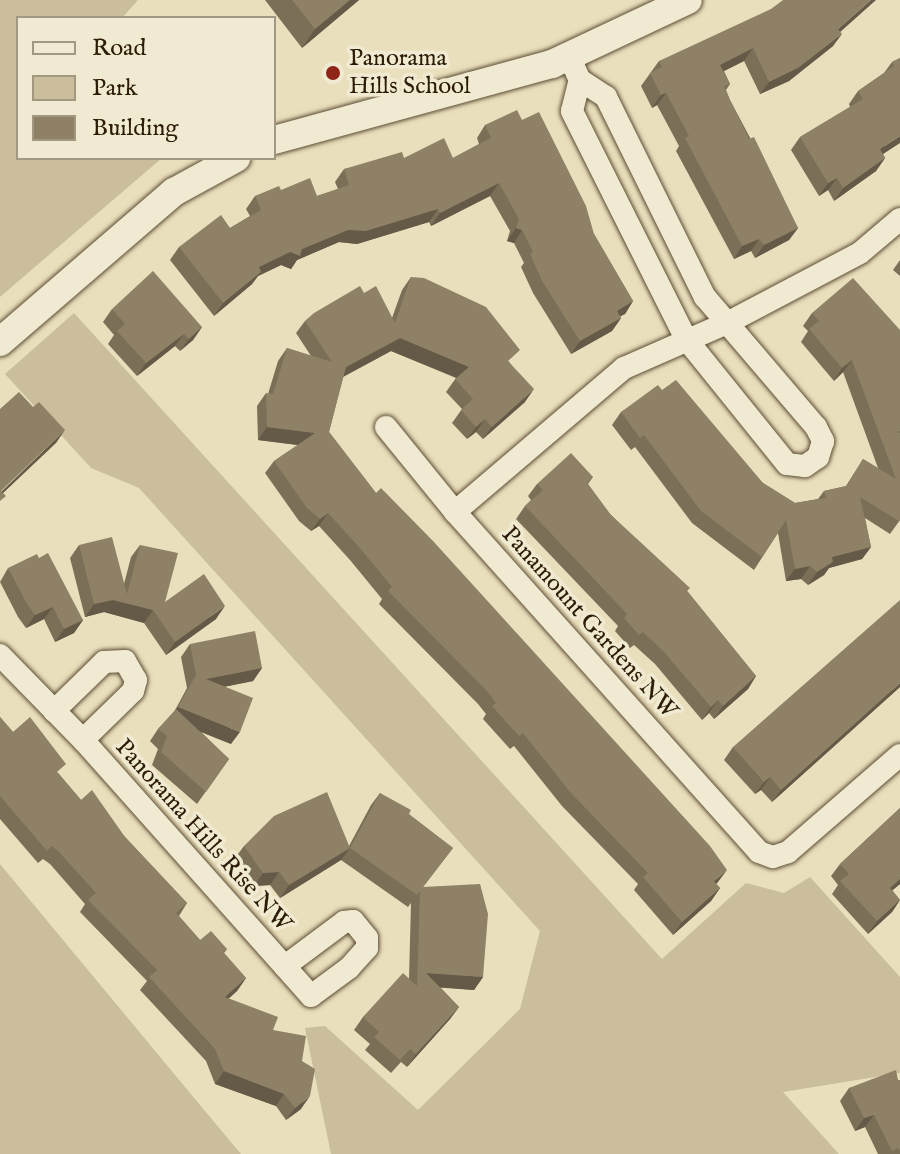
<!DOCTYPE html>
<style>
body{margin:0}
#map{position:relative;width:900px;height:1154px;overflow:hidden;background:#eadfbc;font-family:"IM FELL English",serif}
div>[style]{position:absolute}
.green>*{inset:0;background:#cabe9d}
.roads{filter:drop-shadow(0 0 2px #5c4d34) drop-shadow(0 0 2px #5c4d34)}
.minor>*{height:22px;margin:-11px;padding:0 11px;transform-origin:11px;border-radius:11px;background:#f1ead3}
.tertiary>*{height:28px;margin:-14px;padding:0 14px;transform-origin:14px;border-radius:14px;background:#f1ead3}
.wall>*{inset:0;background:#7b6f57}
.shaded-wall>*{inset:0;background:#645a47}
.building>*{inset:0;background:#8f8165}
.dots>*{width:22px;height:22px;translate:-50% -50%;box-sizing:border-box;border:4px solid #f1ead3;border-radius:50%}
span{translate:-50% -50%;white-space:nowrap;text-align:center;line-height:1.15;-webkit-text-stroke:7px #f1ead3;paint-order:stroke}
.poi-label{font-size:24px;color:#2c1c06}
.left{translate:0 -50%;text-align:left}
.street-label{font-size:24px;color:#2c1c06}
.legend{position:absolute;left:16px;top:16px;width:260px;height:144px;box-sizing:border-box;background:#f1ead3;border:2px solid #a29881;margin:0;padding:10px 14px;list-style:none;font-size:24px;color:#2c1c06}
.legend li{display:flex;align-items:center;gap:16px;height:40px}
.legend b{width:40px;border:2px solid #a29881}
</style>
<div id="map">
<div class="green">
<i style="clip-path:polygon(0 0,138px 0,122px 18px,18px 18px,18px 158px,162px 158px,0 297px)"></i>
<i style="clip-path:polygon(74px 313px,662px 959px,746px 883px,784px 893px,810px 877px,900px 977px,900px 1073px,783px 1092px,839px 1154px,331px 1154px,305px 1028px,325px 1026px,418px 1110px,520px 1009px,540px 931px,139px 488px,91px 468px,5px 374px)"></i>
<i style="clip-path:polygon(0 864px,195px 1099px,241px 1154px,0 1154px)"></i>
</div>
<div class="roads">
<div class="minor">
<i style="left:570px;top:58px;width:24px;rotate:66deg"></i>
<i style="left:580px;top:80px;width:31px;rotate:33deg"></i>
<i style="left:606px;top:97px;width:223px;rotate:63.7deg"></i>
<i style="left:705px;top:297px;width:171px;rotate:49.5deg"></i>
<i style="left:816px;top:427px;width:16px;rotate:63deg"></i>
<i style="left:823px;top:441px;width:17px;rotate:107deg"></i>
<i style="left:818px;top:457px;width:16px;rotate:145deg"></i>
<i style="left:805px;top:466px;width:18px;rotate:-174deg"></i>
<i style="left:787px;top:464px;width:161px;rotate:-128.9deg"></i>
<i style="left:686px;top:339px;width:255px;rotate:-116.6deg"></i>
<i style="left:572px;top:111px;width:32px;rotate:-76deg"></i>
<i style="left:900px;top:219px;width:52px;rotate:139.6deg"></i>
<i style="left:860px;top:253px;width:148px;rotate:152.2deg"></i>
<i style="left:729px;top:322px;width:115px;rotate:156.3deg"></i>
<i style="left:624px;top:368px;width:222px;rotate:139.6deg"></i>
<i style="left:455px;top:512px;width:456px;rotate:48.2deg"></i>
<i style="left:759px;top:852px;width:15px;rotate:20deg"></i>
<i style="left:773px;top:857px;width:16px;rotate:-18deg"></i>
<i style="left:788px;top:852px;width:148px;rotate:-40.9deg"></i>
<i style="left:386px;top:427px;width:109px;rotate:50.9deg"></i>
<i style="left:0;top:655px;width:119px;rotate:45.7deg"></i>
<i style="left:83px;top:740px;width:343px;rotate:48.3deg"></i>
<i style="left:311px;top:996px;width:47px;rotate:-36.4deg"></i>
<i style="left:349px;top:968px;width:27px;rotate:-48deg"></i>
<i style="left:367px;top:948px;width:10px;rotate:-90deg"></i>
<i style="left:367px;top:938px;width:22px;rotate:-129deg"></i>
<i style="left:353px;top:921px;width:9px;rotate:174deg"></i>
<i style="left:344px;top:922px;width:74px;rotate:143.3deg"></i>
<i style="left:54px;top:711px;width:70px;rotate:-44.4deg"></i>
<i style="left:104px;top:662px;width:21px;rotate:-3deg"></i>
<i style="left:125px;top:661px;width:22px;rotate:60deg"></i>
<i style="left:136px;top:680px;width:11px;rotate:105deg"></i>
<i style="left:133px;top:691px;width:70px;rotate:135.6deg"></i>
</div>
<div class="tertiary">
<i style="left:274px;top:140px;width:288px;rotate:-15.3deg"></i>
<i style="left:552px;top:64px;width:150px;rotate:-25.2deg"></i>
<i style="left:0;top:342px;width:230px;rotate:-40.8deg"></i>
<i style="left:174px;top:192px;width:71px;rotate:-28.7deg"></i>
</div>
</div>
<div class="wall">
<i style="clip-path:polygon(265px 0,359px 0,302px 48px)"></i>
<i style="clip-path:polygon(840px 32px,833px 46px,789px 81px,760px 94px,744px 61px,724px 71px,730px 84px,726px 90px,730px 100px,798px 228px,789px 240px,755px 258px,751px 251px,734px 259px,676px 151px,679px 146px,657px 105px,652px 108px,641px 86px,659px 61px)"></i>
<i style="clip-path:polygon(900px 58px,883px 154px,885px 158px,876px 171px,834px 201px,828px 190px,819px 196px,791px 150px,800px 137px,850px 107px,849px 104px,858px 91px,884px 73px,892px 62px)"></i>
<i style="clip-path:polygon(522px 120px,594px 234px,633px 301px,625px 314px,620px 316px,621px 318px,612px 331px,571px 354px,533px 293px,521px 267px,524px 263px,514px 243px,507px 241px,510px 231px,490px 196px,431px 226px,429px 222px,357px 244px,339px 242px,297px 260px,291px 269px,281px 265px,258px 276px,252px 284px,214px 316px,170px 260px,179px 247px,230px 228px,250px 216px,246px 209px,255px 196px,281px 190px,317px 196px,338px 189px,335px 182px,344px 169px,404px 158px,453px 158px,479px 144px,477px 138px,485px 125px)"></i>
<i style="clip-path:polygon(900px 260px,900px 276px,893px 270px)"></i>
<i style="clip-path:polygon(411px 277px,510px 363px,525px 402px,483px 439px,476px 432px,467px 439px,452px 423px,462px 409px,446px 392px,456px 378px,391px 351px,343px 377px,329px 432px,376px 493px,718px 882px,716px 884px,720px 888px,711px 901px,673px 935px,634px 890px,638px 884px,562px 806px,514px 746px,510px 749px,483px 719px,486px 714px,478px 704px,379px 604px,382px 599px,350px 560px,319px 526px,311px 531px,299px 521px,265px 473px,274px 461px,298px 445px,258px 440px,257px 406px,266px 393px,268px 394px,278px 361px,287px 348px,311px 356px,296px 333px,305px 321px,364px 293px,392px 318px,402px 290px)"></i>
<i style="clip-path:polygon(112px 309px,202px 327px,193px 340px,180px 351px,175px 346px,137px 376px,108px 344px,114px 335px,103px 322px)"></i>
<i style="clip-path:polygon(812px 313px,900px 330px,900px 520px,890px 534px,865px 518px,871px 547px,862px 559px,829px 568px,824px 575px,808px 585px,801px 579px,786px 581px,778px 533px,754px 570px,692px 523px,635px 447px,631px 450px,612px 425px,621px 412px,662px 390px,763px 483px,795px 503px,818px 499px,824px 491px,846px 486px,863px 459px,878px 468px,843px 372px,834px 381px,801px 342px,808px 331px,803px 326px)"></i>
<i style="clip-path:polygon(593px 477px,588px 484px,610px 514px,688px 592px,756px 676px,748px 689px,714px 719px,709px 713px,702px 720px,655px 664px,634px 645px,630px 648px,615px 631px,618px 626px,516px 519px,525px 506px,531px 500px,528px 496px,537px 484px)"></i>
<i style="clip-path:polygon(79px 545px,124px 584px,131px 557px,140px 545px,165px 602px,216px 619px,166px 655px,144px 623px,104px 612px,85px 617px,70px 558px)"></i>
<i style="clip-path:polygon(8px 568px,83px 620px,74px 633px,55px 642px,44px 619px,26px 628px,18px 617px,0 582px)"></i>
<i style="clip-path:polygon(190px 644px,262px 668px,253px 681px,224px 687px,231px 744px,201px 732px,229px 759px,197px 804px,152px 765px,158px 749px,150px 741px,158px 729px,174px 712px,187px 688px,181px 657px)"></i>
<i style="clip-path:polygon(900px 687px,772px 802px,761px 790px,755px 794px,724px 760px,733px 747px)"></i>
<i style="clip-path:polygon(0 717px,13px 732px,59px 774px,81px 800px,125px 837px,187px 903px,179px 916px,200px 940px,227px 949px,224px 953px,246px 978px,237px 991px,228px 999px,273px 1030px,302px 1061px,301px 1109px,286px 1120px,276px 1106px,215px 1084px,206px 1061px,140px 990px,147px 981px,80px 912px,85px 904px,50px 864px,43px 859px,38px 863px,0 819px)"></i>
<i style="clip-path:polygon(380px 793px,453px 848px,423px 887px,483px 977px,474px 990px,440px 987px,459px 1007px,450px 1019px,407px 1067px,401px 1062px,391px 1073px,365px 1050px,370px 1044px,354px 1030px,363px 1017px,409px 978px,411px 903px,408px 907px,341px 860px,280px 898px,270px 885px,254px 886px,235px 858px,244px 846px,349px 846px,371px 805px)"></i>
<i style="clip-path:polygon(900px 808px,900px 884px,892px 890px,900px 900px,892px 912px,868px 934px,832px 894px,838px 885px,831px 876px,840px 864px)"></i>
<i style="clip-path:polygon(898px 1080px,900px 1080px,900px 1154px,878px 1154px,865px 1127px,855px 1131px,840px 1101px,849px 1088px)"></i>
</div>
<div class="shaded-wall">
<i style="clip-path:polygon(350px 0,359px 0,302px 48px,315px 29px)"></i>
<i style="clip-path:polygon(871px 0,876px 0,829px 42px,838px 29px)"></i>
<i style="clip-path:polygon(842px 34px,833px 46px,789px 81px,760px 94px,769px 82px)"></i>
<i style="clip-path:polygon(753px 48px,744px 61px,712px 77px,720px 65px)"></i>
<i style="clip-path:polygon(666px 93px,657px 105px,652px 108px,661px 95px)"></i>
<i style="clip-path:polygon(900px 136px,900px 143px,871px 162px,880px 149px)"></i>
<i style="clip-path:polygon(885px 158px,876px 171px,834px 201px,843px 188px)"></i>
<i style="clip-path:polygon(837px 178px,828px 190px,819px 196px,828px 183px)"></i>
<i style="clip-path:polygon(499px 183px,490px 196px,431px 226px,440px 213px)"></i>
<i style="clip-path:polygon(438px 209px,429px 222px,357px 244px,339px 242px,297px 260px,291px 269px,281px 265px,258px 276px,252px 284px,214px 316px,223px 303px,259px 267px,290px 252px,302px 249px,348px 230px)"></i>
<i style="clip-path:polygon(516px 228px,522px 230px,514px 243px,507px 241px)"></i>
<i style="clip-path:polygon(798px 228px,789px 240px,755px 258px,764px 245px)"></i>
<i style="clip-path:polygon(759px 239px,751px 251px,734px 259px,742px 246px)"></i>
<i style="clip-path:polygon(633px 301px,625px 314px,608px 323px,617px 311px)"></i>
<i style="clip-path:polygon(621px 318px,612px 331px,571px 354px,580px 341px)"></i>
<i style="clip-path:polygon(202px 327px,193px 340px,180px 351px,189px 339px)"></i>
<i style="clip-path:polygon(184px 334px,175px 346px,137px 376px,146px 363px)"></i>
<i style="clip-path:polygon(400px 338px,469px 367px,460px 379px,391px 351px,337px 380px,346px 367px)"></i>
<i style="clip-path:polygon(852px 360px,843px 372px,834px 381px,842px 368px)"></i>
<i style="clip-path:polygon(534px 389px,525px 402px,483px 439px,492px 427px)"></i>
<i style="clip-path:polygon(485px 419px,476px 432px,467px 439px,476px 427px)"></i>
<i style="clip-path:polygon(267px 427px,315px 433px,306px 446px,258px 440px)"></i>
<i style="clip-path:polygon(65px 430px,56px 443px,0 496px,0 493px)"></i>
<i style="clip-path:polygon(328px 513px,319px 526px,311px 531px,320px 519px)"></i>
<i style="clip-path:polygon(871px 547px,862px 559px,829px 568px,824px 575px,808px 585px,817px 572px,832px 557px)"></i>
<i style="clip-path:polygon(810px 566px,801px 579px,786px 581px,795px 569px)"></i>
<i style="clip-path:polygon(113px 600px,153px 610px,144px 623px,104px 612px,85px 617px,94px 604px)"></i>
<i style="clip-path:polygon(225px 606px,216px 619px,166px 655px,175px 642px)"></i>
<i style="clip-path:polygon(53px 607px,44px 619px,26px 628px,35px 615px)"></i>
<i style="clip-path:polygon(83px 620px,74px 633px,55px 642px,64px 629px)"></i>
<i style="clip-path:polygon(262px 668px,253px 681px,197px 692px,206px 679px)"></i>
<i style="clip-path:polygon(756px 676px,748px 689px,714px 719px,723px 706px)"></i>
<i style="clip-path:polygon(900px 683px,900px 687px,772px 802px,781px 790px)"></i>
<i style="clip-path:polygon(718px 700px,709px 713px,702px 720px,711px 707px)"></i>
<i style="clip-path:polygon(178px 707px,240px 732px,231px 744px,169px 719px)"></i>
<i style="clip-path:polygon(770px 777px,761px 790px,755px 794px,764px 782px)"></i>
<i style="clip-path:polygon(350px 848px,341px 860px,280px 898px,289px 885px)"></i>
<i style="clip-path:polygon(727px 870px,718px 882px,705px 894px,714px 881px)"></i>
<i style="clip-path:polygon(279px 872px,270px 885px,254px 886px,263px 873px)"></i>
<i style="clip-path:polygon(900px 879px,900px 884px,881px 900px,890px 888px)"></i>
<i style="clip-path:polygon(720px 888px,711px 901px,673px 935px,682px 922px)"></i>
<i style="clip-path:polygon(900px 900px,892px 912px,868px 934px,877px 921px)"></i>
<i style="clip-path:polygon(426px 973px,483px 977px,474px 990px,417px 986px)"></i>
<i style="clip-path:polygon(246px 978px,237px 991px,216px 1010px,225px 997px)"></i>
<i style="clip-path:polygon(459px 1007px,450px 1019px,407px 1067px,416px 1054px)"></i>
<i style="clip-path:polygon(224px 1071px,284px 1094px,276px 1106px,215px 1084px)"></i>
<i style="clip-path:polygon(310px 1096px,301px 1109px,286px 1120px,295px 1108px)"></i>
<i style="clip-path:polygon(874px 1115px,865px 1127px,855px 1131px,864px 1118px)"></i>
</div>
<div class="building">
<i style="clip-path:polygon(292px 0,350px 0,315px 29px)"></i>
<i style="clip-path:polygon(783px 0,871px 0,838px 29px,842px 34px,798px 68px,769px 82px,753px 48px,720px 65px,730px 84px,724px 86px,730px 100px,749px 139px,754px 137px,798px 228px,764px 245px,759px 239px,742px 246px,685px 138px,689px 136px,666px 93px,661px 95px,650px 73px,662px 67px,659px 61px,771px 9px)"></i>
<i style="clip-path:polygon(900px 58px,900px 136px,880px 149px,885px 158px,843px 188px,837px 178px,828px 183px,800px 137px,863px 99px,858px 91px,894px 66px,892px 62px)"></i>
<i style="clip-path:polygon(517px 110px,522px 120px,539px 112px,586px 206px,594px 234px,633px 301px,617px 311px,621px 318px,580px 341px,542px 281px,530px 254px,533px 252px,522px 230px,516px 228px,519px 219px,499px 183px,440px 213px,438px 209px,366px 231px,348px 230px,302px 249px,300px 256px,290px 252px,259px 267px,261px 272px,223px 303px,179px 247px,221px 215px,230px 228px,261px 210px,255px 196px,279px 186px,281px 190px,310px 178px,317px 196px,349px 185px,344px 169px,402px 152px,404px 158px,444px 138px,453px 158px,491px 138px,485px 125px)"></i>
<i style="clip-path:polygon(153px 271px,202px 327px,189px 339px,184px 334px,146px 363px,117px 331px,125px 324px,112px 309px)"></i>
<i style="clip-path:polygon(411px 277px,424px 278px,486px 307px,520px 350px,508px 361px,534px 389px,492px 427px,485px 419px,476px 427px,461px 410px,473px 399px,455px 379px,469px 367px,400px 338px,346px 367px,329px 432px,376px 493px,381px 488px,433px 541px,710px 846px,727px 870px,714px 881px,720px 888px,682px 922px,643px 877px,648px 873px,571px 793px,523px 733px,519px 736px,492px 706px,496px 703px,487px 691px,388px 591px,392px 587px,359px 547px,328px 513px,320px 519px,307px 508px,274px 461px,315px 433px,267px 427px,266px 393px,273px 394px,287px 348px,332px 362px,305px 321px,314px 313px,360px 286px,364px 293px,376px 286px,395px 323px)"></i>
<i style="clip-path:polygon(853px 278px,900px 330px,900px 431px,897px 432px,900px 433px,900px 520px,899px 521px,860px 497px,871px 547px,832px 557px,833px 562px,817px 572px,810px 566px,795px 569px,786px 520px,762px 557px,701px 511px,644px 435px,640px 438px,621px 412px,658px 385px,662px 390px,676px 380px,763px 483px,795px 503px,826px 498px,824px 491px,847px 486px,863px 459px,896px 479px,852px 360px,842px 368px,809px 329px,819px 321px,812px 313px)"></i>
<i style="clip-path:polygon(19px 392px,33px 407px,39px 402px,65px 430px,1px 491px,6px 496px,0 501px,0 409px)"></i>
<i style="clip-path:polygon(571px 453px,593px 477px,587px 483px,610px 514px,690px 588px,687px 591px,756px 676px,723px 706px,718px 700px,711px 707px,664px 652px,643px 632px,639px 635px,624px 618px,627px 614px,525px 506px,543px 490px,537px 484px)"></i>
<i style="clip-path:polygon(112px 537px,127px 594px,140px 545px,178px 553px,165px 602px,204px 574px,225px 606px,175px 642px,153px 610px,113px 600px,94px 604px,79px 545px)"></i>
<i style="clip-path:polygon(48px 553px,83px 620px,64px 629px,53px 607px,35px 615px,27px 604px,8px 568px,37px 554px,39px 558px)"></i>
<i style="clip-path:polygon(900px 600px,900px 683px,781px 790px,770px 777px,764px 782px,733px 747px)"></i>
<i style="clip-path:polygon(255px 631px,262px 668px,206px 679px,253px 698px,240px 732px,178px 707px,196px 675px,190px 644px)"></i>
<i style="clip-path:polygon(176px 709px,229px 759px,206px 792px,161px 752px,167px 736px,158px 729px)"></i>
<i style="clip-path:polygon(0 717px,13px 732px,30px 717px,66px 764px,57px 772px,81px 800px,92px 790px,125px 837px,187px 903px,176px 913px,200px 940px,211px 931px,227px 949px,223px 952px,246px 978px,225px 997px,278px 1017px,273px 1030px,306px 1036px,302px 1061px,315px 1069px,310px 1096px,295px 1108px,284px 1094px,224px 1071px,215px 1049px,149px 977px,157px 970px,88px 900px,96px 893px,59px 852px,52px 846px,47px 851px,0 796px)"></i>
<i style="clip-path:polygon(327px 792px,350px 848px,380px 793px,411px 810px,409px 814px,453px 848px,423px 887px,480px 884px,488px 914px,483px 977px,426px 973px,459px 1007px,416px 1054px,410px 1049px,400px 1060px,374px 1037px,379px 1032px,363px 1017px,403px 973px,417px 986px,420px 891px,417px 895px,350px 848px,289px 885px,279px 872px,263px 873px,244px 846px,274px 816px)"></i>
<i style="clip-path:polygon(900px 808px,900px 879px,890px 888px,900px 900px,877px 921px,840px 881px,849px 874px,840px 864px)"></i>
<i style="clip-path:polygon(896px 1070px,898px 1080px,900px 1080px,900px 1151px,898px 1148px,892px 1151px,874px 1115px,864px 1118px,849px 1088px)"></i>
</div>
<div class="dots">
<i style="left:333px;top:73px;background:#8f2418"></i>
</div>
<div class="poi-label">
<span class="left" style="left:349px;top:73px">Panorama<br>Hills School</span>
</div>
<div class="street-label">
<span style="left:589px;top:623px;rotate:48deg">Panamount Gardens NW</span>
<span style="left:203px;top:836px;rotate:48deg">Panorama Hills Rise NW</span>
</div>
<ul class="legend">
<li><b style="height:10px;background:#f1ead3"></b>Road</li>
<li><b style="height:22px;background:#cabe9d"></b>Park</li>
<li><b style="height:22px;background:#8f8165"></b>Building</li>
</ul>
</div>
